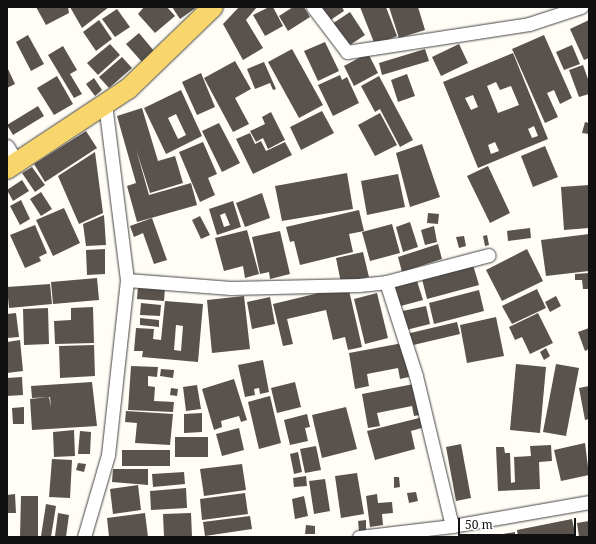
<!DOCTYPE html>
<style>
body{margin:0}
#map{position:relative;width:596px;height:544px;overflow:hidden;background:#fffdf5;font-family:"Noto Serif",serif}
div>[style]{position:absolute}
.building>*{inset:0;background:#5a524d}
.roads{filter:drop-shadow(0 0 1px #444) drop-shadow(0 0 1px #444)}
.minor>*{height:13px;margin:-6.5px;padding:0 6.5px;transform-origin:6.5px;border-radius:6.5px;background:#fff}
.primary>*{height:20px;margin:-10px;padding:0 10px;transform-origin:10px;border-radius:10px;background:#f9d66b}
span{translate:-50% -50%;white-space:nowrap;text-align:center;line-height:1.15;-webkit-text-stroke:4px #fff;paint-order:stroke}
.frame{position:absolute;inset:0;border:8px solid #111;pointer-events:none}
.scale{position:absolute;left:458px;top:518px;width:118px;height:18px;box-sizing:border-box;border:2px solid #111;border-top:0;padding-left:5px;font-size:12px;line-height:14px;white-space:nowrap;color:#111;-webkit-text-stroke:3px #fff;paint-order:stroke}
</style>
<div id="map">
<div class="building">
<i style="clip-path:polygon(36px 7px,68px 7px,69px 13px,46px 25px)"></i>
<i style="clip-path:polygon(70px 7px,109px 7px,82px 28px)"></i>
<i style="clip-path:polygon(144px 7px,167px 7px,175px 16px,155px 33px,138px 14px)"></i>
<i style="clip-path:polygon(172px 7px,197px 7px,180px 19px)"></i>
<i style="clip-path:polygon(239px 7px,257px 7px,246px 20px,263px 48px,243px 60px,223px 24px)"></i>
<i style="clip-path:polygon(269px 7px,273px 7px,283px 26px,265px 36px,253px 15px)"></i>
<i style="clip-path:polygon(293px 7px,304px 7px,310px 17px,288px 31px,279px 16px)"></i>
<i style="clip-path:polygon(319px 7px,342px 7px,344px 11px,329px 21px)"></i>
<i style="clip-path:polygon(360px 7px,386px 7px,397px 36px,375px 45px)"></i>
<i style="clip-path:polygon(389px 7px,418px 7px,425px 30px,399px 38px)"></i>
<i style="clip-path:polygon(117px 9px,130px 27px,115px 37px,102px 19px)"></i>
<i style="clip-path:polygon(350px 12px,365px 35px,347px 47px,332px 24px)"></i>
<i style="clip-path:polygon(99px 20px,112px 39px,96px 51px,83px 32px)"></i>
<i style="clip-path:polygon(589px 20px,589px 58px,584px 60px,570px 29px)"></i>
<i style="clip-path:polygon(139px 33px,154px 51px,142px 62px,126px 44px)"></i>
<i style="clip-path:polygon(28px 35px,44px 64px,31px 71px,16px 42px)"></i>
<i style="clip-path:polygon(544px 35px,572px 98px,560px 104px,554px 90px,547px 93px,558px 117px,545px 123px,512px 49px)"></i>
<i style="clip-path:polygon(325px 42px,339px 71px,318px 81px,304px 51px)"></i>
<i style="clip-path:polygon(110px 44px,120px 55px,98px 75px,87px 63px)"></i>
<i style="clip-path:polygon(459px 44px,468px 63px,441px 76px,432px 57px)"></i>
<i style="clip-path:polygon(572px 45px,580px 64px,564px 70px,556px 52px)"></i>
<i style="clip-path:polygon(63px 46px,77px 70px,70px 74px,82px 94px,74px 98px,48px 55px)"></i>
<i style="clip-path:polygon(292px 49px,323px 105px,299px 118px,268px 62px)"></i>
<i style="clip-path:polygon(425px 49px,429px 61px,382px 75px,379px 63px)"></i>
<i style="clip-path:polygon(368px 53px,378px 73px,354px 86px,344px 66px)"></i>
<i style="clip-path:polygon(evenodd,513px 53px,548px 139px,478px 168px,443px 82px,513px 53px,496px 82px,500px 90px,511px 86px,519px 105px,498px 113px,487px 86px,496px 82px,513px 53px,473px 95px,478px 107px,471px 110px,465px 98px,473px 95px,513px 53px,534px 126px,538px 136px,532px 138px,528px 129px,534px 126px,513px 53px,495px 142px,499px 151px,491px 154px,488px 145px,495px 142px)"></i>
<i style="clip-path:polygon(122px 57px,132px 68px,109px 88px,99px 77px)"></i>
<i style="clip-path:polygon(235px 61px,251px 89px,235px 98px,249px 124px,233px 132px,204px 78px)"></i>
<i style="clip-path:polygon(264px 62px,276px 89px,273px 90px,270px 83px,255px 89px,247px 69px)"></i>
<i style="clip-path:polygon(583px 65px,589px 82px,589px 94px,579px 97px,569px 70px)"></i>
<i style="clip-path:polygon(7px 67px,15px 84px,7px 88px)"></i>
<i style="clip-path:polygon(201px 73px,215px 107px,197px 115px,182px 82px)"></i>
<i style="clip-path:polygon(407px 74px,415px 96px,398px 102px,391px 80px)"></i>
<i style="clip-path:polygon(340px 75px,342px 80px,347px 77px,359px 103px,333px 116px,318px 85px)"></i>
<i style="clip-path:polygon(57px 76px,73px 104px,54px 115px,37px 88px)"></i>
<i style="clip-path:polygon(379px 76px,413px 140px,400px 147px,380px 109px,375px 112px,361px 86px)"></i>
<i style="clip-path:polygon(94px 78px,102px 90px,95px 96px,86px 84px)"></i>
<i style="clip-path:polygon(evenodd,181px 90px,202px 136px,166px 154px,144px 108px,181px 90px,176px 114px,186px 135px,178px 139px,168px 118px,176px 114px)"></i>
<i style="clip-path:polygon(38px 106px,44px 116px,13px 135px,7px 125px)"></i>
<i style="clip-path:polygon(142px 108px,158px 161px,175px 156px,183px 183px,150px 193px,136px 149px,149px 195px,191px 183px,197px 205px,137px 222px,127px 186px,136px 183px,117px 116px)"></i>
<i style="clip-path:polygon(322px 111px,334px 133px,301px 150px,290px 127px)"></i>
<i style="clip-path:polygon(271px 112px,285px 140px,268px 149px,263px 138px,256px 142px,250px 131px,265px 124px,262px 117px)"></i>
<i style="clip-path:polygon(380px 113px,397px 145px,375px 156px,358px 125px)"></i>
<i style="clip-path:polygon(585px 122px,589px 123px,589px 134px,582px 133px)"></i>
<i style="clip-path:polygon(219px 123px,240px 163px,222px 172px,202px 131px)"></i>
<i style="clip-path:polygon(86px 131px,97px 148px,45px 182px,34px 164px)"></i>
<i style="clip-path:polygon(250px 133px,255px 144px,261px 141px,266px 151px,285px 142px,292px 155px,253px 174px,236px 139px)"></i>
<i style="clip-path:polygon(203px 142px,217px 174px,208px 178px,215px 195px,200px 202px,179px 152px)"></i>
<i style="clip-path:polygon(422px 144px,440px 197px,410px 207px,396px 153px)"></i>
<i style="clip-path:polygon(545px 146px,558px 177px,533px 187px,521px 156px)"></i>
<i style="clip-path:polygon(95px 152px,103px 213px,79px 224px,58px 176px)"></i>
<i style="clip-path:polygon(488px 166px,510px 213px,490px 223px,467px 176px)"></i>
<i style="clip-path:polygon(32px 167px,45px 185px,35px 192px,22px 173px)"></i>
<i style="clip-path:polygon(347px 173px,353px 209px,282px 221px,275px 186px)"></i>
<i style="clip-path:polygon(398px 174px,405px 207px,367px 215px,361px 181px)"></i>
<i style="clip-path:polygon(22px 180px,29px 191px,13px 201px,7px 190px)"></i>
<i style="clip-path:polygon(589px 185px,589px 228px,564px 230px,561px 187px)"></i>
<i style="clip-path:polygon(41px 192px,52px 209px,41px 216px,30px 199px)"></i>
<i style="clip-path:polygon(262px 193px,270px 218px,245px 227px,236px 203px)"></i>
<i style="clip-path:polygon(21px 200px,30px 219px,20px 225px,10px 206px)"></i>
<i style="clip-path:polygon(evenodd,233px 201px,241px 227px,217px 235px,209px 209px,233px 201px,225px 213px,230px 225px,224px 227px,220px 215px,225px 213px)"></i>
<i style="clip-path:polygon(64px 208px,80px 243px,53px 256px,36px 220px)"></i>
<i style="clip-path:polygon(359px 210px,364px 231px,349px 234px,353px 252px,300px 265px,294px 241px,290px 242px,286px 227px)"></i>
<i style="clip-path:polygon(428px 213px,439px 214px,438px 224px,427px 223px)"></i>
<i style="clip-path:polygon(104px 215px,106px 245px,86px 246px,83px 224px)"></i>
<i style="clip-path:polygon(200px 216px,210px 235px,201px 239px,192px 220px)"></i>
<i style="clip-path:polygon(152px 218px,167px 260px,154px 264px,143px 233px,134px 237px,130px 226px)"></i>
<i style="clip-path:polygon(410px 222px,418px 247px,403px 252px,396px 227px)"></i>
<i style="clip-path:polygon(392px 224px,400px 253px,370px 261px,362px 232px)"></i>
<i style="clip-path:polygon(35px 225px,47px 253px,39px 257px,41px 261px,25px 268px,10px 235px)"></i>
<i style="clip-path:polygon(434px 226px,437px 242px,425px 245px,421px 230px)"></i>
<i style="clip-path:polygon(530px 228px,531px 238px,508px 241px,507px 231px)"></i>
<i style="clip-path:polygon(247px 230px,259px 274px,245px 278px,243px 266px,224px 271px,215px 238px)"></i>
<i style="clip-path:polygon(280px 231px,290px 274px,270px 279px,269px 272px,260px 274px,252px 237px)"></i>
<i style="clip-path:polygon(589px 234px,589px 271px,546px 276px,541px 240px)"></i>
<i style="clip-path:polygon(487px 235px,489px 245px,485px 246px,483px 236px)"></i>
<i style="clip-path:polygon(464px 236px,466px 246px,459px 248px,456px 237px)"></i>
<i style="clip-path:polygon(438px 244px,442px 259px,402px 272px,398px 257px)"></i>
<i style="clip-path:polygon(105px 249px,105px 274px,87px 275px,86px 250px)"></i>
<i style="clip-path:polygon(527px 249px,543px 281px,502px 301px,486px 270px)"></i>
<i style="clip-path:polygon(363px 252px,369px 277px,341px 283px,336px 258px)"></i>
<i style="clip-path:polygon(473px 265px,479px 285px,427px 299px,422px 279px)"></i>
<i style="clip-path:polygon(589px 273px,589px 289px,583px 289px,582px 280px,575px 280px,575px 274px)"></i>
<i style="clip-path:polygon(97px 278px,99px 300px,53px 304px,51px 282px)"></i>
<i style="clip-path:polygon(417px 281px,423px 300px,397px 307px,392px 288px)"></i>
<i style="clip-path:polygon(50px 284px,52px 304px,9px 308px,7px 287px)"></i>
<i style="clip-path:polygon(138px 286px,165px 288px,164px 301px,137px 299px)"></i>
<i style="clip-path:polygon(348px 286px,362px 347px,348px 350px,345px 337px,333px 340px,326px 310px,287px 319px,293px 344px,283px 346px,273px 304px)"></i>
<i style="clip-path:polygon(537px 289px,546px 308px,512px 324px,502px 306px)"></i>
<i style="clip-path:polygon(479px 290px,484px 311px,434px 324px,429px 303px)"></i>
<i style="clip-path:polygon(377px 293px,388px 338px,365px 344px,354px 299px)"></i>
<i style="clip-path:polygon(244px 296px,250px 349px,212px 353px,207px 300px)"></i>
<i style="clip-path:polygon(556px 296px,561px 306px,550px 312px,545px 302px)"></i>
<i style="clip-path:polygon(270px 297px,275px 324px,252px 329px,247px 302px)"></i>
<i style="clip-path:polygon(evenodd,165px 301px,203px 304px,198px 362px,142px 357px,143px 351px,134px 351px,136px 328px,154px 329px,153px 339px,161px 340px,165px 301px,176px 325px,183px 326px,181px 351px,174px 350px,176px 325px)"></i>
<i style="clip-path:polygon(141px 303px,161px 305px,160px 316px,140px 315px)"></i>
<i style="clip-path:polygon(426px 306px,430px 324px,402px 331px,398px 312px)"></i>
<i style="clip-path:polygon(93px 307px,94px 343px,55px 344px,54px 321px,71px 320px,71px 308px)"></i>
<i style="clip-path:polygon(48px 308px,49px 344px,24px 345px,23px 309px)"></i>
<i style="clip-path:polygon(16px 313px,19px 337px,7px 338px,7px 314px)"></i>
<i style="clip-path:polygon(538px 313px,553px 343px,530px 354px,522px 337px,515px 340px,509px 327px)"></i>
<i style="clip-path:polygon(496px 317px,504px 356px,467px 363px,460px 325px)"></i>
<i style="clip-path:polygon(140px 318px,159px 320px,159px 327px,140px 325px)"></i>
<i style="clip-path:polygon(457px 322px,460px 334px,409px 346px,406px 334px)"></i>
<i style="clip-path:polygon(589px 328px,589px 349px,585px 351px,578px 332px)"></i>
<i style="clip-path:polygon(20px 340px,23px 371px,7px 373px,7px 342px)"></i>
<i style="clip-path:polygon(403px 343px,409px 377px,400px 379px,398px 368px,367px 374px,369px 386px,355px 389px,349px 353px)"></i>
<i style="clip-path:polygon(94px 345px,95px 376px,60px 378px,59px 346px)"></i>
<i style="clip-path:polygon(546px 348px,550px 356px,544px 360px,540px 352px)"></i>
<i style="clip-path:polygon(263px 360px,269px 392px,260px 394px,259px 388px,254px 389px,255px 395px,245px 397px,238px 365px)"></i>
<i style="clip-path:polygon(516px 364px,546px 367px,540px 433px,510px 430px)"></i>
<i style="clip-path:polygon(556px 364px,579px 368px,566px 436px,543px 432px)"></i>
<i style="clip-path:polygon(131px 366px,158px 367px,157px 377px,148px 376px,148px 386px,155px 387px,154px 401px,174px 402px,173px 412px,128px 410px)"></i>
<i style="clip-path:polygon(161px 369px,174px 370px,173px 378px,160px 376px)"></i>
<i style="clip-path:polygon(22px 377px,23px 395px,7px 396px,7px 378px)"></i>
<i style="clip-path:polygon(234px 379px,247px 420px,241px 422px,239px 416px,221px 421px,222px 427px,214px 430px,202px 389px)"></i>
<i style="clip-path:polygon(92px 382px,97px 426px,32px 430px,30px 399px,49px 397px,51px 407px,50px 397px,32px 398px,31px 386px)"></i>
<i style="clip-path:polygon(295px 382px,301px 407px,277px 413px,271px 388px)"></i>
<i style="clip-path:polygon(414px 384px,420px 415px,414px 416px,412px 406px,377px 413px,380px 426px,368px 428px,362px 394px)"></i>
<i style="clip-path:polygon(197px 385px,201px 409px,186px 411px,183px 387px)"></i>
<i style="clip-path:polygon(589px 386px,589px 419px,585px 420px,579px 388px)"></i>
<i style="clip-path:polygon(171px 388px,178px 389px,177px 396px,170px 395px)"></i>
<i style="clip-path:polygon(270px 396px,281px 443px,259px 449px,248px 402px)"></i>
<i style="clip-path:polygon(24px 407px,24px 424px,13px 424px,12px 408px)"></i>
<i style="clip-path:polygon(346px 407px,357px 449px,322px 458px,312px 415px)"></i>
<i style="clip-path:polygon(126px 411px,173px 414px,170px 445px,135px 443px,137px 423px,125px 422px)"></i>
<i style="clip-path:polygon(202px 413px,202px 432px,184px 433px,184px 414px)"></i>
<i style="clip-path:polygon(307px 414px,310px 427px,305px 428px,308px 441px,290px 445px,284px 420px)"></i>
<i style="clip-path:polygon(423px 417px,425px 427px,411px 431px,415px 449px,375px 460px,367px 431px)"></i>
<i style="clip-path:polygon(239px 428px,244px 450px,222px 456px,216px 434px)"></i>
<i style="clip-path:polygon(74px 430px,75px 456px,54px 457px,53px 432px)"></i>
<i style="clip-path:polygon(80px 431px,91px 432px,90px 454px,78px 454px)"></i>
<i style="clip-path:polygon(175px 437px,208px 437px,208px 457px,175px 457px)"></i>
<i style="clip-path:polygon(585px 443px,589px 475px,561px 481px,554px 450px)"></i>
<i style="clip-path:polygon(461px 444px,471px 498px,456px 501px,446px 447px)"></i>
<i style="clip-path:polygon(551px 445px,552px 461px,539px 462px,540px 489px,498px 491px,496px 447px,504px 447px,505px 453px,510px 453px,511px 483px,515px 482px,514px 457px,531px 456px,530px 446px)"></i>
<i style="clip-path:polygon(316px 446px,321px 470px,305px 473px,300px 449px)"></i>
<i style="clip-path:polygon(122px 450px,170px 450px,170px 466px,122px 466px)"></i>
<i style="clip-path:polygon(298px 452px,302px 472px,294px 474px,290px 454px)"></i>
<i style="clip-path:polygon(52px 459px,72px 460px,70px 498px,49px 497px)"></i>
<i style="clip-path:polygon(78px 463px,86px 464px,84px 472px,76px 470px)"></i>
<i style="clip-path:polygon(242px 464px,246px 490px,204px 496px,200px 469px)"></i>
<i style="clip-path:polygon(113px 469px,148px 469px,148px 485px,112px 482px)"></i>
<i style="clip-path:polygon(184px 472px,185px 484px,153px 487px,152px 474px)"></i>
<i style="clip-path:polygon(357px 473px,364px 514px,341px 518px,335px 476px)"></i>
<i style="clip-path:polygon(306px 476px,307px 486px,294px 487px,293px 478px)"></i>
<i style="clip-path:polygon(394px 477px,399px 477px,400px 487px,394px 488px)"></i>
<i style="clip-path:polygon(325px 479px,330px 511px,314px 514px,309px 481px)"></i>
<i style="clip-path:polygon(138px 485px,141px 510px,113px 514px,110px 489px)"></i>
<i style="clip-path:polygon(186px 488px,187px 508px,151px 510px,150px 491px)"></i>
<i style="clip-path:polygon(416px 492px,418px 501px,409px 503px,407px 493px)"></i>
<i style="clip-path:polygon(245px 493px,248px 514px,202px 520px,200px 499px)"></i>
<i style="clip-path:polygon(15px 494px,16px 513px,7px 513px,7px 495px)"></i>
<i style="clip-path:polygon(377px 494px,378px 503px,392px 502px,393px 513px,382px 514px,383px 525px,370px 527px,366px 496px)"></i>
<i style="clip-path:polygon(21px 496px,38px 496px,38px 537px,20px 537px)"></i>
<i style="clip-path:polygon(304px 496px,308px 516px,295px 519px,292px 499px)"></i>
<i style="clip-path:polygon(46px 504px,56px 506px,51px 537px,41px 536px)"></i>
<i style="clip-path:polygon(58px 513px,69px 515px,66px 537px,55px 536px)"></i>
<i style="clip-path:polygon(145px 513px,148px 537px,109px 537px,107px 518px)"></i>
<i style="clip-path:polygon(191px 513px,192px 537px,164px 537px,163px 514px)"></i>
<i style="clip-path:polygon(250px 516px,252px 529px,205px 536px,203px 522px)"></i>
<i style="clip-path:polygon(572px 519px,576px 537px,518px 537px,517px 530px)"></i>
<i style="clip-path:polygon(366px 520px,366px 531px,359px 531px,358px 521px)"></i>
<i style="clip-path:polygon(589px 521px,589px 536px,579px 537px,577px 523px)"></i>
<i style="clip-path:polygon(306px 525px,315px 526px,315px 534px,305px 534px)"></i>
<i style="clip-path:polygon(515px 532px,515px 537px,503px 537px,503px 534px)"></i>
</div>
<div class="roads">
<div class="minor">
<i style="left:313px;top:7px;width:56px;rotate:52.9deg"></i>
<i style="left:347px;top:52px;width:184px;rotate:-8.7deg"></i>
<i style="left:529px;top:24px;width:55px;rotate:-18.1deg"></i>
<i style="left:7px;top:146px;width:19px;rotate:58deg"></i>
<i style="left:127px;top:280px;width:104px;rotate:4.4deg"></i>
<i style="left:231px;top:288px;width:128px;rotate:-1.3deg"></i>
<i style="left:359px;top:285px;width:27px;rotate:-6deg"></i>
<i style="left:386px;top:282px;width:106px;rotate:-14.7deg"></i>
<i style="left:386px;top:282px;width:99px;rotate:72.3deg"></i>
<i style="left:416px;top:376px;width:154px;rotate:76.5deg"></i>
<i style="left:84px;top:537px;width:85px;rotate:-73.7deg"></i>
<i style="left:108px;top:455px;width:176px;rotate:-83.8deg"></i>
<i style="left:127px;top:280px;width:177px;rotate:-97.1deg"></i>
<i style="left:359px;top:537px;width:94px;rotate:-6.7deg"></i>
<i style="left:452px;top:526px;width:139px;rotate:-9.9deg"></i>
</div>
<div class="primary">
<i style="left:7px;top:169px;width:145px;rotate:-33.5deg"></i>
<i style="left:128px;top:89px;width:118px;rotate:-44deg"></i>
</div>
</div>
<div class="frame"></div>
<div class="scale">50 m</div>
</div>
